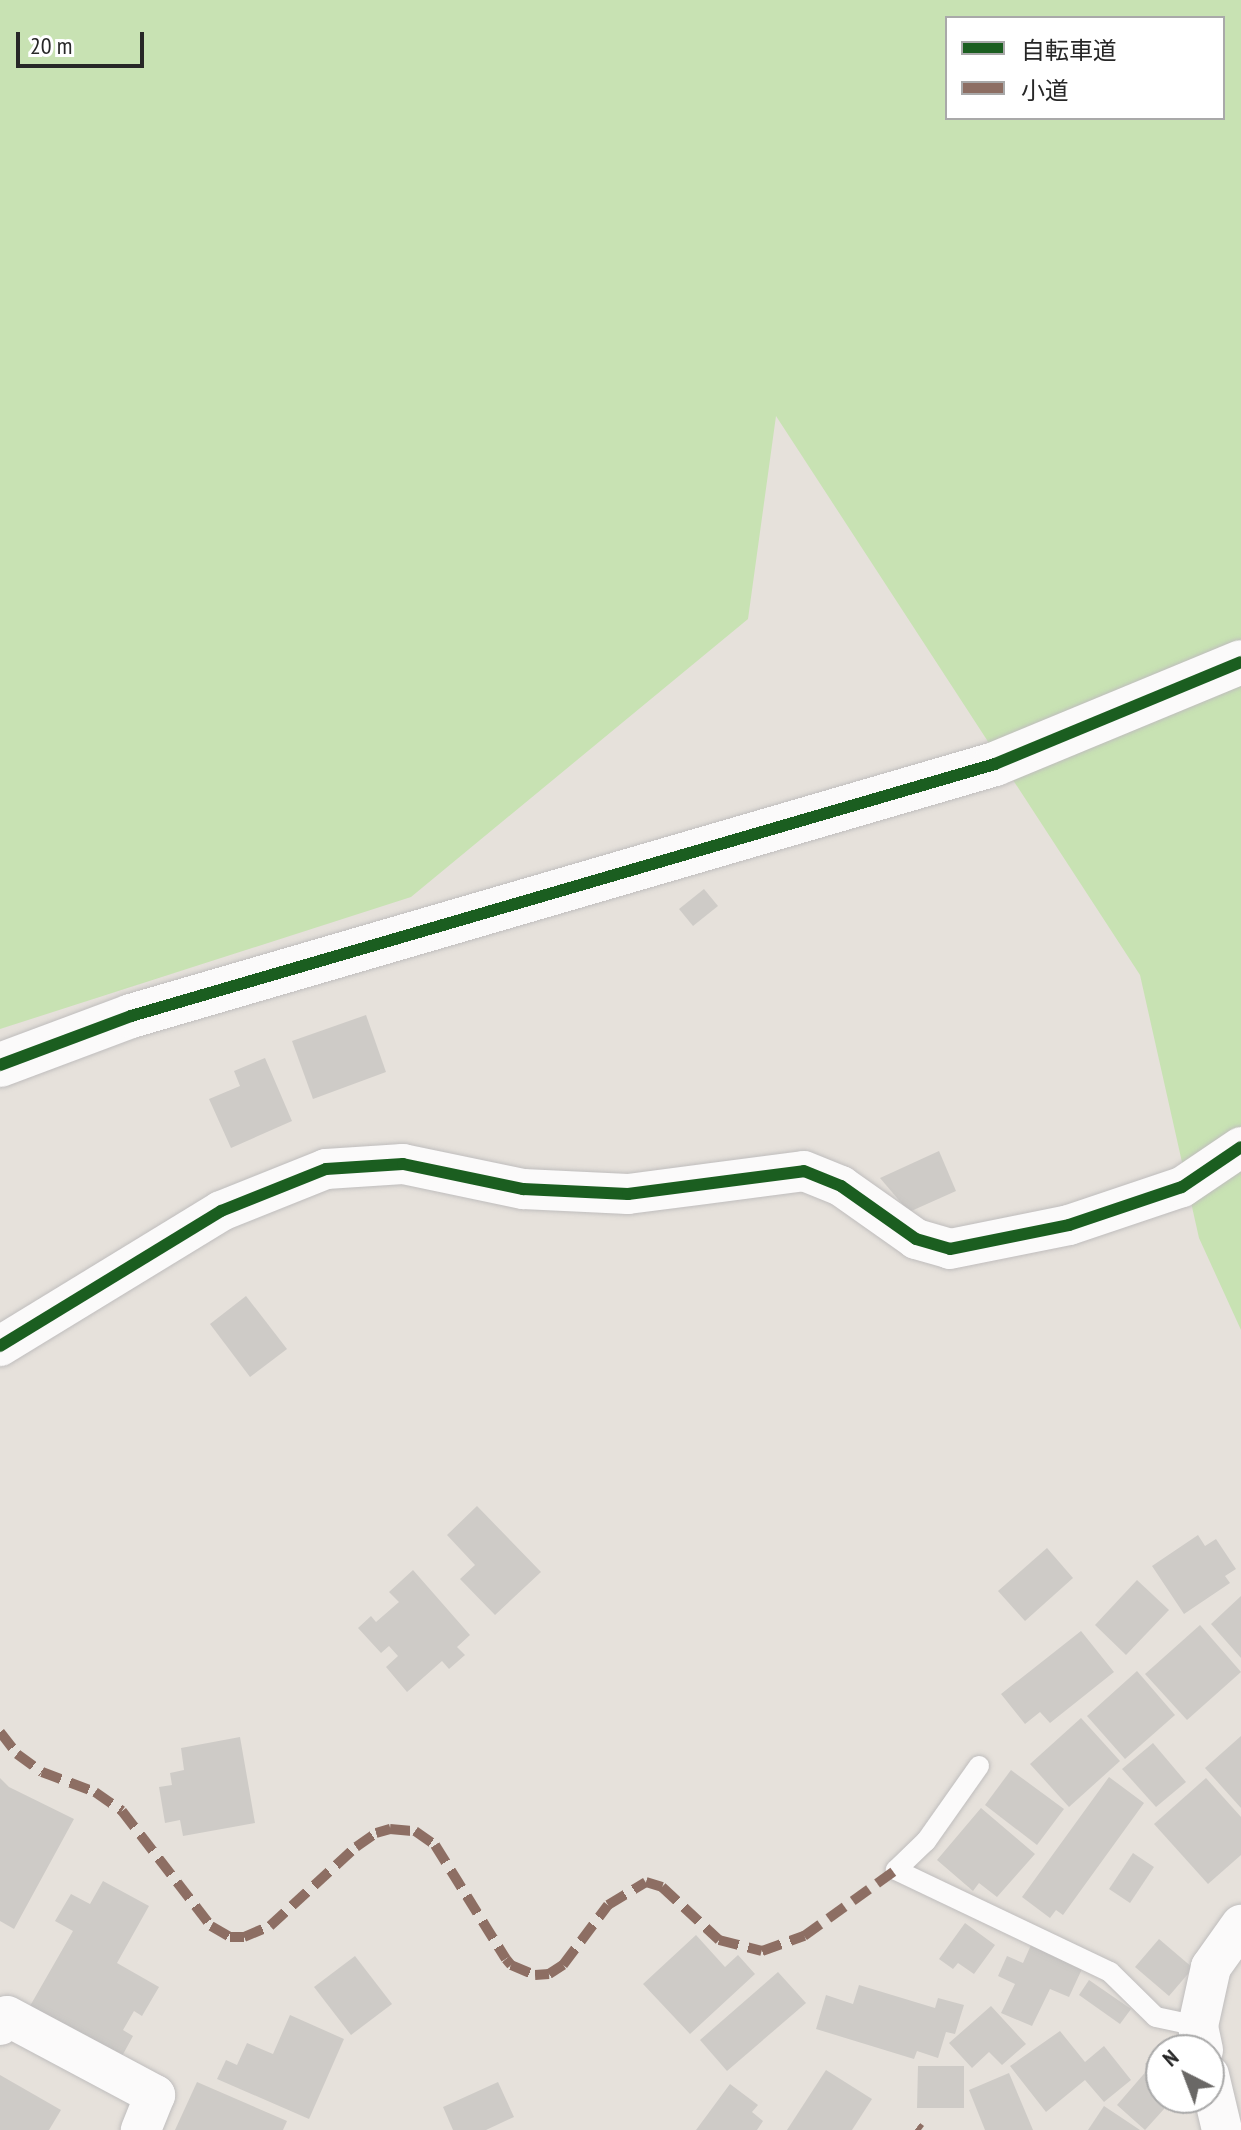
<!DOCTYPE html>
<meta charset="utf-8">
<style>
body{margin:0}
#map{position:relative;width:1241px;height:2130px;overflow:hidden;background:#e6e1db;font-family:"PT Sans Narrow","Noto Sans JP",sans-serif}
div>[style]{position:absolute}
.green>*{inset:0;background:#c8e2b3}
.building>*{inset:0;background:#cecbc7}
.roads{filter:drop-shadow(0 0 2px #bfbdbd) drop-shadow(0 0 2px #bfbdbd)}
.service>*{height:20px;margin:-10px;padding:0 10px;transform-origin:10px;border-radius:10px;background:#fbfafa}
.minor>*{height:40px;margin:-20px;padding:0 20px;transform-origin:20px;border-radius:20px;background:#fbfafa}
.tertiary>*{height:44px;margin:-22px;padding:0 22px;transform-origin:22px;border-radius:22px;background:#fbfafa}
.quiet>*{height:10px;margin-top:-5px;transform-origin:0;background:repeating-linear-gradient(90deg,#8d6e63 0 20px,transparent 0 30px)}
.cycleway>*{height:12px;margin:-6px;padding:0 6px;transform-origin:6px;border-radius:6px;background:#1b5e20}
span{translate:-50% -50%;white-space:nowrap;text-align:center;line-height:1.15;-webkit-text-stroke:8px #fff;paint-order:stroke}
.legend{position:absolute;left:945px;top:16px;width:280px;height:104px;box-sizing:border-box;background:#fff;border:2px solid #a9a9a9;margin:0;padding:10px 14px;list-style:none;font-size:24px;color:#272727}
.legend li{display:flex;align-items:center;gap:16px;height:40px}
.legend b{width:40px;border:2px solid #a9a9a9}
.north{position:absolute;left:1145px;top:2034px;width:80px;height:80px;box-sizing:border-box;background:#fff;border:2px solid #a9a9a9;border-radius:50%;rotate:318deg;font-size:22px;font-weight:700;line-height:32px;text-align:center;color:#272727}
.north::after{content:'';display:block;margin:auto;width:28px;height:36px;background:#6a6866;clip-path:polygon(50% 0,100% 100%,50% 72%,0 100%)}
.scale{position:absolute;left:16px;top:32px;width:128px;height:36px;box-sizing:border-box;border:4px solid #272727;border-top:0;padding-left:10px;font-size:24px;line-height:28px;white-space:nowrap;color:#272727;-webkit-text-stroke:6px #fff;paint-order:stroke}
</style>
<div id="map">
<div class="green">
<i style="clip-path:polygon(evenodd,0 0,1241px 0,1241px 1330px,1199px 1238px,1140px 975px,776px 416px,748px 619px,411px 897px,0 1029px,0 0,947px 18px,1223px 18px,1223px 118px,947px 118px,947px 18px)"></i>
</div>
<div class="building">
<i style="clip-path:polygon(704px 889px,718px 906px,693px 926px,679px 909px)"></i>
<i style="clip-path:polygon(366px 1015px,386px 1072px,313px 1099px,292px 1041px)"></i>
<i style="clip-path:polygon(265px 1058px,292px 1121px,231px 1148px,209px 1099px,240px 1086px,234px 1071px)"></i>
<i style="clip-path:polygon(939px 1151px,956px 1191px,909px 1212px,880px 1178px)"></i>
<i style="clip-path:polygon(246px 1296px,287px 1349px,250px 1377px,210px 1324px)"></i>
<i style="clip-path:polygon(477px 1506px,541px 1572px,495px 1615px,460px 1579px,475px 1565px,447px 1535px)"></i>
<i style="clip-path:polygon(1198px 1535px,1205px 1546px,1216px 1539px,1236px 1569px,1225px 1576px,1230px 1583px,1184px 1614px,1152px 1566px)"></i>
<i style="clip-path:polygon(1047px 1548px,1073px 1578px,1025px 1621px,998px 1591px)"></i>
<i style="clip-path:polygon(413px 1570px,470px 1635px,457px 1647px,465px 1655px,449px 1669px,442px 1661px,407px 1692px,386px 1667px,398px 1656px,389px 1646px,381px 1653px,358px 1628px,371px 1616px,376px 1622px,399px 1602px,389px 1592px)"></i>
<i style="clip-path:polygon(1137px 1580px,1169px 1610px,1126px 1655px,1095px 1625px)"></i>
<i style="clip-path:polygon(1241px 1596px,1241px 1658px,1211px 1624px)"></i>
<i style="clip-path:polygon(1200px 1625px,1241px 1672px,1187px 1720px,1145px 1674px)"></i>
<i style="clip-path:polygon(1081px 1631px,1114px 1672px,1050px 1723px,1040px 1712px,1025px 1724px,1001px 1694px)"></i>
<i style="clip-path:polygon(1137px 1671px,1175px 1715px,1125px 1759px,1087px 1716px)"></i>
<i style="clip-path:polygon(1081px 1718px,1120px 1761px,1069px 1807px,1030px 1764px)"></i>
<i style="clip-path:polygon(1241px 1736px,1241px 1808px,1205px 1768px)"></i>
<i style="clip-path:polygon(240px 1737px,255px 1823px,183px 1836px,180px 1820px,165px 1823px,159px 1787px,172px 1785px,170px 1773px,184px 1770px,181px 1748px)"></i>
<i style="clip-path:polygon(1153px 1743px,1186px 1782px,1156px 1807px,1122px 1769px)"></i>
<i style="clip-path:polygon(1011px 1770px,1064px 1809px,1037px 1845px,985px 1805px)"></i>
<i style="clip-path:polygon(1109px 1777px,1144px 1803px,1063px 1915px,1056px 1910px,1050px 1918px,1022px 1897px)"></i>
<i style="clip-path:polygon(0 1778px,9px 1787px,74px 1819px,14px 1929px,0 1921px)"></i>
<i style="clip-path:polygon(1206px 1778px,1241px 1817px,1241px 1855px,1208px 1884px,1154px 1824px)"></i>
<i style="clip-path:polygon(981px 1808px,1035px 1854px,997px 1897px,979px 1883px,973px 1891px,937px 1860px)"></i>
<i style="clip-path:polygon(1133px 1853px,1154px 1867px,1130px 1903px,1109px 1889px)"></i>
<i style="clip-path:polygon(103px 1881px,149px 1906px,117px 1963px,159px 1987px,142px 2016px,134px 2011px,123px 2030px,133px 2036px,121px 2058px,30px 2006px,73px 1931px,55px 1921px,71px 1894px,90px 1904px)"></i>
<i style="clip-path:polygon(965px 1923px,995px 1945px,974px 1974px,958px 1963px,953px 1969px,939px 1959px)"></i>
<i style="clip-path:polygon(696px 1935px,725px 1967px,738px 1955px,755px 1974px,690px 2034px,643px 1984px)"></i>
<i style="clip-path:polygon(1159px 1939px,1193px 1968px,1169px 1996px,1135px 1967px)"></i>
<i style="clip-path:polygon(1031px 1945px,1082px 1969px,1069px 1997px,1050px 1989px,1032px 2026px,1001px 2013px,1015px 1984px,998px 1976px,1007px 1956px,1023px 1963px)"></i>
<i style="clip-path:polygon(355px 1956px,392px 2004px,351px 2035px,314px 1987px)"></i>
<i style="clip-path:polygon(778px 1972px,806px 2003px,727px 2071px,700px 2040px)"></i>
<i style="clip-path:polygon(1089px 1980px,1131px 2009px,1120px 2024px,1079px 1995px)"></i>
<i style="clip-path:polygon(859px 1985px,935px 2008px,938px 1998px,964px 2005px,955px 2034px,946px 2032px,938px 2058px,917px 2051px,914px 2059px,816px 2029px,826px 1995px,853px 2004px)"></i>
<i style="clip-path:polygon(991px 2006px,1026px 2044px,1002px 2065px,989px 2052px,972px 2068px,949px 2043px)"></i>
<i style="clip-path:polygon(290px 2015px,344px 2039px,309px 2119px,217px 2079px,226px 2060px,237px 2065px,247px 2043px,273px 2054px)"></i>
<i style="clip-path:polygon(1060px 2031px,1085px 2062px,1104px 2046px,1131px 2080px,1104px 2102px,1085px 2080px,1046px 2112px,1010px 2066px)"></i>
<i style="clip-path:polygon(1166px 2041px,1176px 2050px,1161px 2050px,1161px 2098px,1174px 2098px,1145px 2130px,1117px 2105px,1149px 2068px,1145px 2064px)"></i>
<i style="clip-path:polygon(918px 2066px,964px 2066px,964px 2108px,917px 2108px)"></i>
<i style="clip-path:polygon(826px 2070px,872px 2099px,852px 2130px,787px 2130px)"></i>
<i style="clip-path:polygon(1009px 2073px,1033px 2130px,985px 2130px,969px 2090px)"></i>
<i style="clip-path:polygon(0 2075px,61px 2110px,49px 2130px,0 2130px)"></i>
<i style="clip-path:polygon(197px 2082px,287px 2121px,283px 2130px,175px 2130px)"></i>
<i style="clip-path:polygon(498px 2082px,514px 2117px,486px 2130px,453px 2130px,443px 2107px)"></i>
<i style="clip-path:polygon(730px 2084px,758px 2105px,752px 2112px,763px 2121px,757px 2130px,696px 2130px)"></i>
<i style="clip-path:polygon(1104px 2106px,1140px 2130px,1088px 2130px)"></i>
</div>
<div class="roads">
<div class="service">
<i style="left:979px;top:1766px;width:92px;rotate:125.2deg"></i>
<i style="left:926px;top:1841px;width:42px;rotate:136deg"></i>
<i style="left:896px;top:1870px;width:237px;rotate:25.5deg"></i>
<i style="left:1110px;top:1972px;width:64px;rotate:44.4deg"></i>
<i style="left:1156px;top:2017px;width:43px;rotate:12.1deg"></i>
</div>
<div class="minor">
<i style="left:0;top:1346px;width:259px;rotate:-31.4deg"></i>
<i style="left:221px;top:1211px;width:113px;rotate:-21.8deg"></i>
<i style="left:326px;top:1169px;width:77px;rotate:-3.7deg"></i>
<i style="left:403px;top:1164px;width:123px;rotate:11.8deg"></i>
<i style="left:523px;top:1189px;width:105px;rotate:2.7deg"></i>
<i style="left:628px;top:1194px;width:177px;rotate:-7.4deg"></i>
<i style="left:804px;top:1171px;width:40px;rotate:22deg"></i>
<i style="left:841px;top:1186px;width:92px;rotate:35.2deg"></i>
<i style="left:916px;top:1239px;width:35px;rotate:16deg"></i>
<i style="left:950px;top:1249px;width:121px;rotate:-11.4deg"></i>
<i style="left:1069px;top:1225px;width:119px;rotate:-18.6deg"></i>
<i style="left:1182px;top:1187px;width:71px;rotate:-34.1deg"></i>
<i style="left:0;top:2025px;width:11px;rotate:-52deg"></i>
<i style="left:7px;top:2016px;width:168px;rotate:28.1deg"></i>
<i style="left:155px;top:2095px;width:38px;rotate:112deg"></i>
<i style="left:1203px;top:2050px;width:25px;rotate:-102deg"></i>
<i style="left:1198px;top:2026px;width:60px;rotate:-77.6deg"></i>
<i style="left:1211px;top:1967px;width:52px;rotate:-54.5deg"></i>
<i style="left:1209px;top:2075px;width:57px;rotate:76.7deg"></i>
</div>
<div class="tertiary">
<i style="left:0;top:1065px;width:140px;rotate:-20.5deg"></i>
<i style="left:131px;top:1016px;width:900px;rotate:-16.26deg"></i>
<i style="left:995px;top:764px;width:266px;rotate:-22.5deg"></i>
</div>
</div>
<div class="quiet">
<i style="left:0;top:1732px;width:28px;rotate:52deg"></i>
<i style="left:17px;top:1754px;width:31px;rotate:36deg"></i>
<i style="left:42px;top:1772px;width:57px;rotate:20.7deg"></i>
<i style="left:95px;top:1792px;width:33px;rotate:35deg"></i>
<i style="left:122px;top:1811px;width:145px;rotate:52.3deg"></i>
<i style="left:211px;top:1926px;width:22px;rotate:30deg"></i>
<i style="left:230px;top:1937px;width:14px"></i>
<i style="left:244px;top:1937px;width:28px;rotate:-23deg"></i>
<i style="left:270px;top:1926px;width:117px;rotate:-42.6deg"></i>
<i style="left:356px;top:1847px;width:24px;rotate:-35deg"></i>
<i style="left:376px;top:1833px;width:15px;rotate:-16deg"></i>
<i style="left:390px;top:1829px;width:25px;rotate:5deg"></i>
<i style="left:415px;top:1831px;width:24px;rotate:35deg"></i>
<i style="left:435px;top:1845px;width:134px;rotate:58.1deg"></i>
<i style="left:506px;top:1959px;width:8px;rotate:50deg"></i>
<i style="left:511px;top:1965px;width:26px;rotate:23deg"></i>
<i style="left:535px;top:1975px;width:14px;rotate:-4deg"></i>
<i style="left:549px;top:1974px;width:17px;rotate:-33deg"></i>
<i style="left:563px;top:1965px;width:75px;rotate:-53.1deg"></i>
<i style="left:608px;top:1905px;width:44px;rotate:-31.2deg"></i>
<i style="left:646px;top:1882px;width:17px;rotate:17deg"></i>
<i style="left:662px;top:1887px;width:78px;rotate:42.9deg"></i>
<i style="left:719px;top:1940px;width:44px;rotate:14.3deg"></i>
<i style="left:762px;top:1951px;width:45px;rotate:-19.7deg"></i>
<i style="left:804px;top:1936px;width:113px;rotate:-35.7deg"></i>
<i style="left:917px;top:2127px;width:5px;rotate:37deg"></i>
</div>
<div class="cycleway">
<i style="left:0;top:1065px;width:140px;rotate:-20.5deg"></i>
<i style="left:131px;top:1016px;width:900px;rotate:-16.26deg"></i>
<i style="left:995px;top:764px;width:266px;rotate:-22.5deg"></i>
<i style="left:0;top:1346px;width:259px;rotate:-31.4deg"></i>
<i style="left:221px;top:1211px;width:113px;rotate:-21.8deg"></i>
<i style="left:326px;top:1169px;width:77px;rotate:-3.7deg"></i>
<i style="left:403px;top:1164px;width:123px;rotate:11.8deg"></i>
<i style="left:523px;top:1189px;width:105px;rotate:2.7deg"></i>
<i style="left:628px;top:1194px;width:177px;rotate:-7.4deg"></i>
<i style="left:804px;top:1171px;width:40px;rotate:22deg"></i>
<i style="left:841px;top:1186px;width:92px;rotate:35.2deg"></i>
<i style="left:916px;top:1239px;width:35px;rotate:16deg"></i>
<i style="left:950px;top:1249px;width:121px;rotate:-11.4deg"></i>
<i style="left:1069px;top:1225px;width:119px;rotate:-18.6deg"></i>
<i style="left:1182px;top:1187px;width:71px;rotate:-34.1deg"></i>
</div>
<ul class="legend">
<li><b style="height:10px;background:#1b5e20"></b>自転車道</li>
<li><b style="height:10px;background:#8d6e63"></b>小道</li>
</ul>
<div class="north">N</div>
<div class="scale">20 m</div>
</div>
